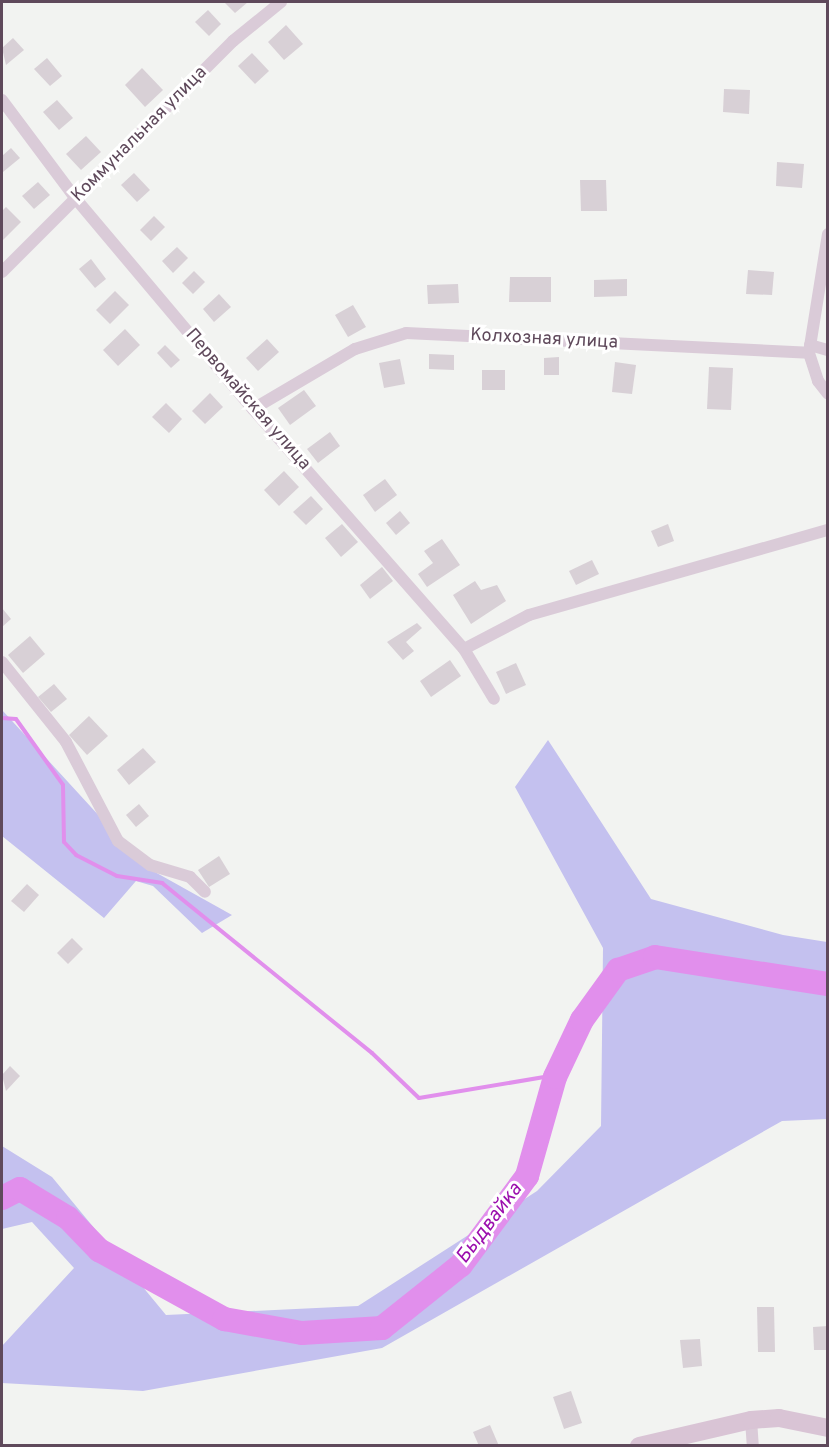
<!DOCTYPE html>
<meta charset="utf-8">
<style>
body{margin:0}
#map{position:relative;width:829px;height:1447px;overflow:hidden;background:#f2f3f1;font-family:Overpass,sans-serif}
div>[style]{position:absolute}
.green>*{inset:0;background:#c4c1ef}
.stream>*{height:4px;margin:-2px;padding:0 2px;transform-origin:2px;border-radius:2px;background:#e18fec}
.river>*{height:24px;margin:-12px;padding:0 12px;transform-origin:12px;border-radius:12px;background:#e18fec}
.building>*{inset:0;background:#d8d0d6}
.minor>*{height:12px;margin:-6px;padding:0 6px;transform-origin:6px;border-radius:6px;background:#dacbd8}
.secondary>*{height:18px;margin:-9px;padding:0 9px;transform-origin:9px;border-radius:9px;background:#d9c4d5}
span{translate:-50% -50%;white-space:nowrap;text-align:center;line-height:1.15;-webkit-text-stroke:6px #fff;paint-order:stroke}
.street-label{font-size:18px;color:#5f495b}
.water-label{font-size:20px;color:#9b0ead;font-style:italic}
.frame{position:absolute;inset:0;border:3px solid #5f495b;pointer-events:none}
</style>
<div id="map">
<div class="green">
<i style="clip-path:polygon(2px 710px,146px 867px,232px 915px,202px 933px,153px 886px,136px 881px,104px 918px,2px 836px)"></i>
<i style="clip-path:polygon(548px 740px,651px 899px,783px 935px,827px 942px,827px 1119px,782px 1121px,382px 1348px,143px 1391px,2px 1383px,2px 1346px,74px 1268px,32px 1222px,2px 1229px,2px 1146px,52px 1177px,166px 1315px,358px 1306px,537px 1191px,601px 1126px,603px 948px,515px 787px)"></i>
</div>
<div class="stream">
<i style="left:2px;top:718px;width:14px;rotate:4deg"></i>
<i style="left:16px;top:719px;width:81px;rotate:54.5deg"></i>
<i style="left:63px;top:785px;width:57px;rotate:89deg"></i>
<i style="left:64px;top:842px;width:18px;rotate:47deg"></i>
<i style="left:76px;top:855px;width:46px;rotate:27.1deg"></i>
<i style="left:117px;top:876px;width:46px;rotate:8.8deg"></i>
<i style="left:162px;top:883px;width:270px;rotate:39deg"></i>
<i style="left:372px;top:1053px;width:65px;rotate:43.8deg"></i>
<i style="left:419px;top:1098px;width:139px;rotate:-9.5deg"></i>
</div>
<div class="river">
<i style="left:2px;top:1198px;width:20px;rotate:-27deg"></i>
<i style="left:20px;top:1189px;width:56px;rotate:31.1deg"></i>
<i style="left:68px;top:1218px;width:45px;rotate:45.9deg"></i>
<i style="left:99px;top:1250px;width:143px;rotate:28.9deg"></i>
<i style="left:224px;top:1319px;width:79px;rotate:10.2deg"></i>
<i style="left:302px;top:1333px;width:80px;rotate:-3.6deg"></i>
<i style="left:382px;top:1328px;width:101px;rotate:-38.6deg"></i>
<i style="left:461px;top:1265px;width:111px;rotate:-53.4deg"></i>
<i style="left:527px;top:1176px;width:103px;rotate:-74.2deg"></i>
<i style="left:555px;top:1077px;width:63px;rotate:-64.7deg"></i>
<i style="left:582px;top:1020px;width:62px;rotate:-54.2deg"></i>
<i style="left:618px;top:970px;width:39px;rotate:-19deg"></i>
<i style="left:655px;top:957px;width:175px;rotate:8.9deg"></i>
</div>
<div class="building">
<i style="clip-path:polygon(224px 2px,248px 2px,235px 13px)"></i>
<i style="clip-path:polygon(208px 10px,221px 24px,209px 36px,195px 22px)"></i>
<i style="clip-path:polygon(286px 25px,303px 44px,284px 60px,268px 42px)"></i>
<i style="clip-path:polygon(13px 38px,24px 50px,6px 65px,2px 48px)"></i>
<i style="clip-path:polygon(252px 53px,269px 71px,255px 84px,238px 66px)"></i>
<i style="clip-path:polygon(47px 58px,62px 76px,50px 86px,34px 69px)"></i>
<i style="clip-path:polygon(142px 68px,163px 90px,145px 107px,125px 85px)"></i>
<i style="clip-path:polygon(724px 89px,750px 90px,749px 114px,723px 112px)"></i>
<i style="clip-path:polygon(57px 100px,73px 118px,59px 130px,43px 112px)"></i>
<i style="clip-path:polygon(86px 136px,101px 152px,81px 170px,66px 154px)"></i>
<i style="clip-path:polygon(11px 148px,20px 158px,3px 172px,2px 156px)"></i>
<i style="clip-path:polygon(777px 162px,804px 164px,802px 188px,776px 186px)"></i>
<i style="clip-path:polygon(134px 173px,150px 190px,137px 202px,121px 185px)"></i>
<i style="clip-path:polygon(580px 180px,606px 180px,607px 211px,581px 211px)"></i>
<i style="clip-path:polygon(38px 182px,50px 195px,34px 209px,22px 196px)"></i>
<i style="clip-path:polygon(6px 207px,21px 222px,2px 241px,2px 211px)"></i>
<i style="clip-path:polygon(154px 216px,165px 227px,151px 241px,140px 230px)"></i>
<i style="clip-path:polygon(177px 247px,188px 258px,173px 273px,162px 261px)"></i>
<i style="clip-path:polygon(91px 259px,106px 279px,95px 288px,79px 269px)"></i>
<i style="clip-path:polygon(748px 270px,774px 272px,772px 295px,746px 294px)"></i>
<i style="clip-path:polygon(194px 271px,205px 282px,193px 294px,182px 283px)"></i>
<i style="clip-path:polygon(510px 277px,551px 277px,551px 302px,509px 302px)"></i>
<i style="clip-path:polygon(627px 279px,627px 296px,594px 297px,594px 280px)"></i>
<i style="clip-path:polygon(458px 284px,459px 303px,428px 304px,427px 285px)"></i>
<i style="clip-path:polygon(115px 291px,129px 305px,110px 324px,96px 310px)"></i>
<i style="clip-path:polygon(219px 294px,231px 307px,214px 322px,203px 309px)"></i>
<i style="clip-path:polygon(353px 305px,366px 327px,348px 337px,335px 315px)"></i>
<i style="clip-path:polygon(125px 329px,140px 345px,118px 366px,103px 350px)"></i>
<i style="clip-path:polygon(267px 339px,279px 352px,258px 371px,246px 358px)"></i>
<i style="clip-path:polygon(165px 345px,180px 360px,171px 368px,157px 353px)"></i>
<i style="clip-path:polygon(429px 354px,454px 355px,454px 370px,429px 369px)"></i>
<i style="clip-path:polygon(559px 357px,559px 375px,544px 375px,544px 358px)"></i>
<i style="clip-path:polygon(400px 359px,405px 384px,384px 388px,379px 363px)"></i>
<i style="clip-path:polygon(615px 362px,636px 365px,632px 394px,612px 392px)"></i>
<i style="clip-path:polygon(709px 367px,733px 368px,731px 410px,707px 409px)"></i>
<i style="clip-path:polygon(482px 370px,505px 370px,505px 390px,482px 390px)"></i>
<i style="clip-path:polygon(304px 390px,316px 406px,290px 425px,278px 408px)"></i>
<i style="clip-path:polygon(210px 393px,223px 407px,205px 424px,192px 411px)"></i>
<i style="clip-path:polygon(166px 403px,182px 419px,169px 433px,152px 417px)"></i>
<i style="clip-path:polygon(330px 432px,340px 446px,318px 463px,307px 449px)"></i>
<i style="clip-path:polygon(284px 471px,299px 487px,279px 506px,264px 490px)"></i>
<i style="clip-path:polygon(385px 479px,397px 495px,375px 512px,363px 495px)"></i>
<i style="clip-path:polygon(311px 496px,323px 509px,306px 525px,293px 512px)"></i>
<i style="clip-path:polygon(400px 511px,410px 523px,396px 535px,386px 523px)"></i>
<i style="clip-path:polygon(342px 524px,358px 542px,341px 557px,325px 538px)"></i>
<i style="clip-path:polygon(668px 524px,674px 541px,658px 547px,651px 531px)"></i>
<i style="clip-path:polygon(442px 539px,460px 565px,427px 587px,418px 574px,433px 563px,424px 551px)"></i>
<i style="clip-path:polygon(592px 560px,599px 574px,576px 585px,569px 571px)"></i>
<i style="clip-path:polygon(382px 567px,393px 581px,370px 599px,360px 585px)"></i>
<i style="clip-path:polygon(475px 581px,481px 590px,497px 585px,506px 601px,471px 624px,453px 595px)"></i>
<i style="clip-path:polygon(2px 608px,11px 619px,2px 627px)"></i>
<i style="clip-path:polygon(417px 623px,422px 628px,406px 642px,414px 651px,403px 660px,387px 642px)"></i>
<i style="clip-path:polygon(30px 636px,45px 654px,23px 673px,8px 655px)"></i>
<i style="clip-path:polygon(450px 660px,461px 676px,431px 697px,420px 681px)"></i>
<i style="clip-path:polygon(516px 663px,526px 685px,506px 694px,496px 672px)"></i>
<i style="clip-path:polygon(54px 684px,67px 699px,51px 712px,38px 697px)"></i>
<i style="clip-path:polygon(89px 716px,108px 736px,87px 755px,69px 735px)"></i>
<i style="clip-path:polygon(143px 748px,156px 762px,129px 785px,117px 770px)"></i>
<i style="clip-path:polygon(139px 804px,149px 816px,136px 827px,126px 815px)"></i>
<i style="clip-path:polygon(219px 856px,230px 874px,209px 887px,198px 870px)"></i>
<i style="clip-path:polygon(27px 884px,39px 895px,24px 912px,11px 901px)"></i>
<i style="clip-path:polygon(72px 938px,83px 949px,68px 964px,57px 953px)"></i>
<i style="clip-path:polygon(10px 1066px,20px 1076px,6px 1091px,2px 1075px)"></i>
<i style="clip-path:polygon(757px 1307px,774px 1307px,775px 1352px,758px 1352px)"></i>
<i style="clip-path:polygon(828px 1326px,828px 1350px,814px 1350px,813px 1327px)"></i>
<i style="clip-path:polygon(700px 1339px,702px 1366px,683px 1368px,680px 1340px)"></i>
<i style="clip-path:polygon(571px 1391px,582px 1423px,564px 1429px,553px 1397px)"></i>
<i style="clip-path:polygon(490px 1425px,499px 1446px,479px 1446px,473px 1432px)"></i>
</div>
<div class="minor">
<i style="left:2px;top:100px;width:124px;rotate:53.2deg"></i>
<i style="left:76px;top:199px;width:275px;rotate:49.9deg"></i>
<i style="left:253px;top:409px;width:320px;rotate:48.7deg"></i>
<i style="left:464px;top:649px;width:58px;rotate:59deg"></i>
<i style="left:828px;top:234px;width:121px;rotate:99.1deg"></i>
<i style="left:809px;top:353px;width:29px;rotate:72deg"></i>
<i style="left:818px;top:381px;width:16px;rotate:52deg"></i>
<i style="left:2px;top:272px;width:327px;rotate:-45deg"></i>
<i style="left:233px;top:41px;width:62px;rotate:-39.1deg"></i>
<i style="left:810px;top:345px;width:19px;rotate:16deg"></i>
<i style="left:253px;top:409px;width:118px;rotate:-30.5deg"></i>
<i style="left:355px;top:349px;width:53px;rotate:-17.4deg"></i>
<i style="left:406px;top:333px;width:403px;rotate:2.8deg"></i>
<i style="left:464px;top:649px;width:73px;rotate:-27.6deg"></i>
<i style="left:529px;top:615px;width:311px;rotate:-15.9deg"></i>
<i style="left:2px;top:662px;width:102px;rotate:51.3deg"></i>
<i style="left:66px;top:742px;width:112px;rotate:62.3deg"></i>
<i style="left:118px;top:841px;width:40px;rotate:37deg"></i>
<i style="left:150px;top:865px;width:42px;rotate:16.7deg"></i>
<i style="left:190px;top:877px;width:21px;rotate:45deg"></i>
<i style="left:751px;top:1420px;width:26px;rotate:86deg"></i>
</div>
<div class="secondary">
<i style="left:639px;top:1446px;width:115px;rotate:-13.1deg"></i>
<i style="left:751px;top:1420px;width:28px;rotate:-4deg"></i>
<i style="left:779px;top:1418px;width:50px;rotate:11.5deg"></i>
</div>
<div class="street-label">
<span style="left:140px;top:135px;rotate:-45deg">Коммунальная улица</span>
<span style="left:544px;top:340px;rotate:3deg">Колхозная улица</span>
<span style="left:247px;top:400px;rotate:49deg">Первомайская улица</span>
</div>
<div class="water-label">
<span style="left:490px;top:1224px;rotate:-53deg">Быдвайка</span>
</div>
<div class="frame"></div>
</div>
